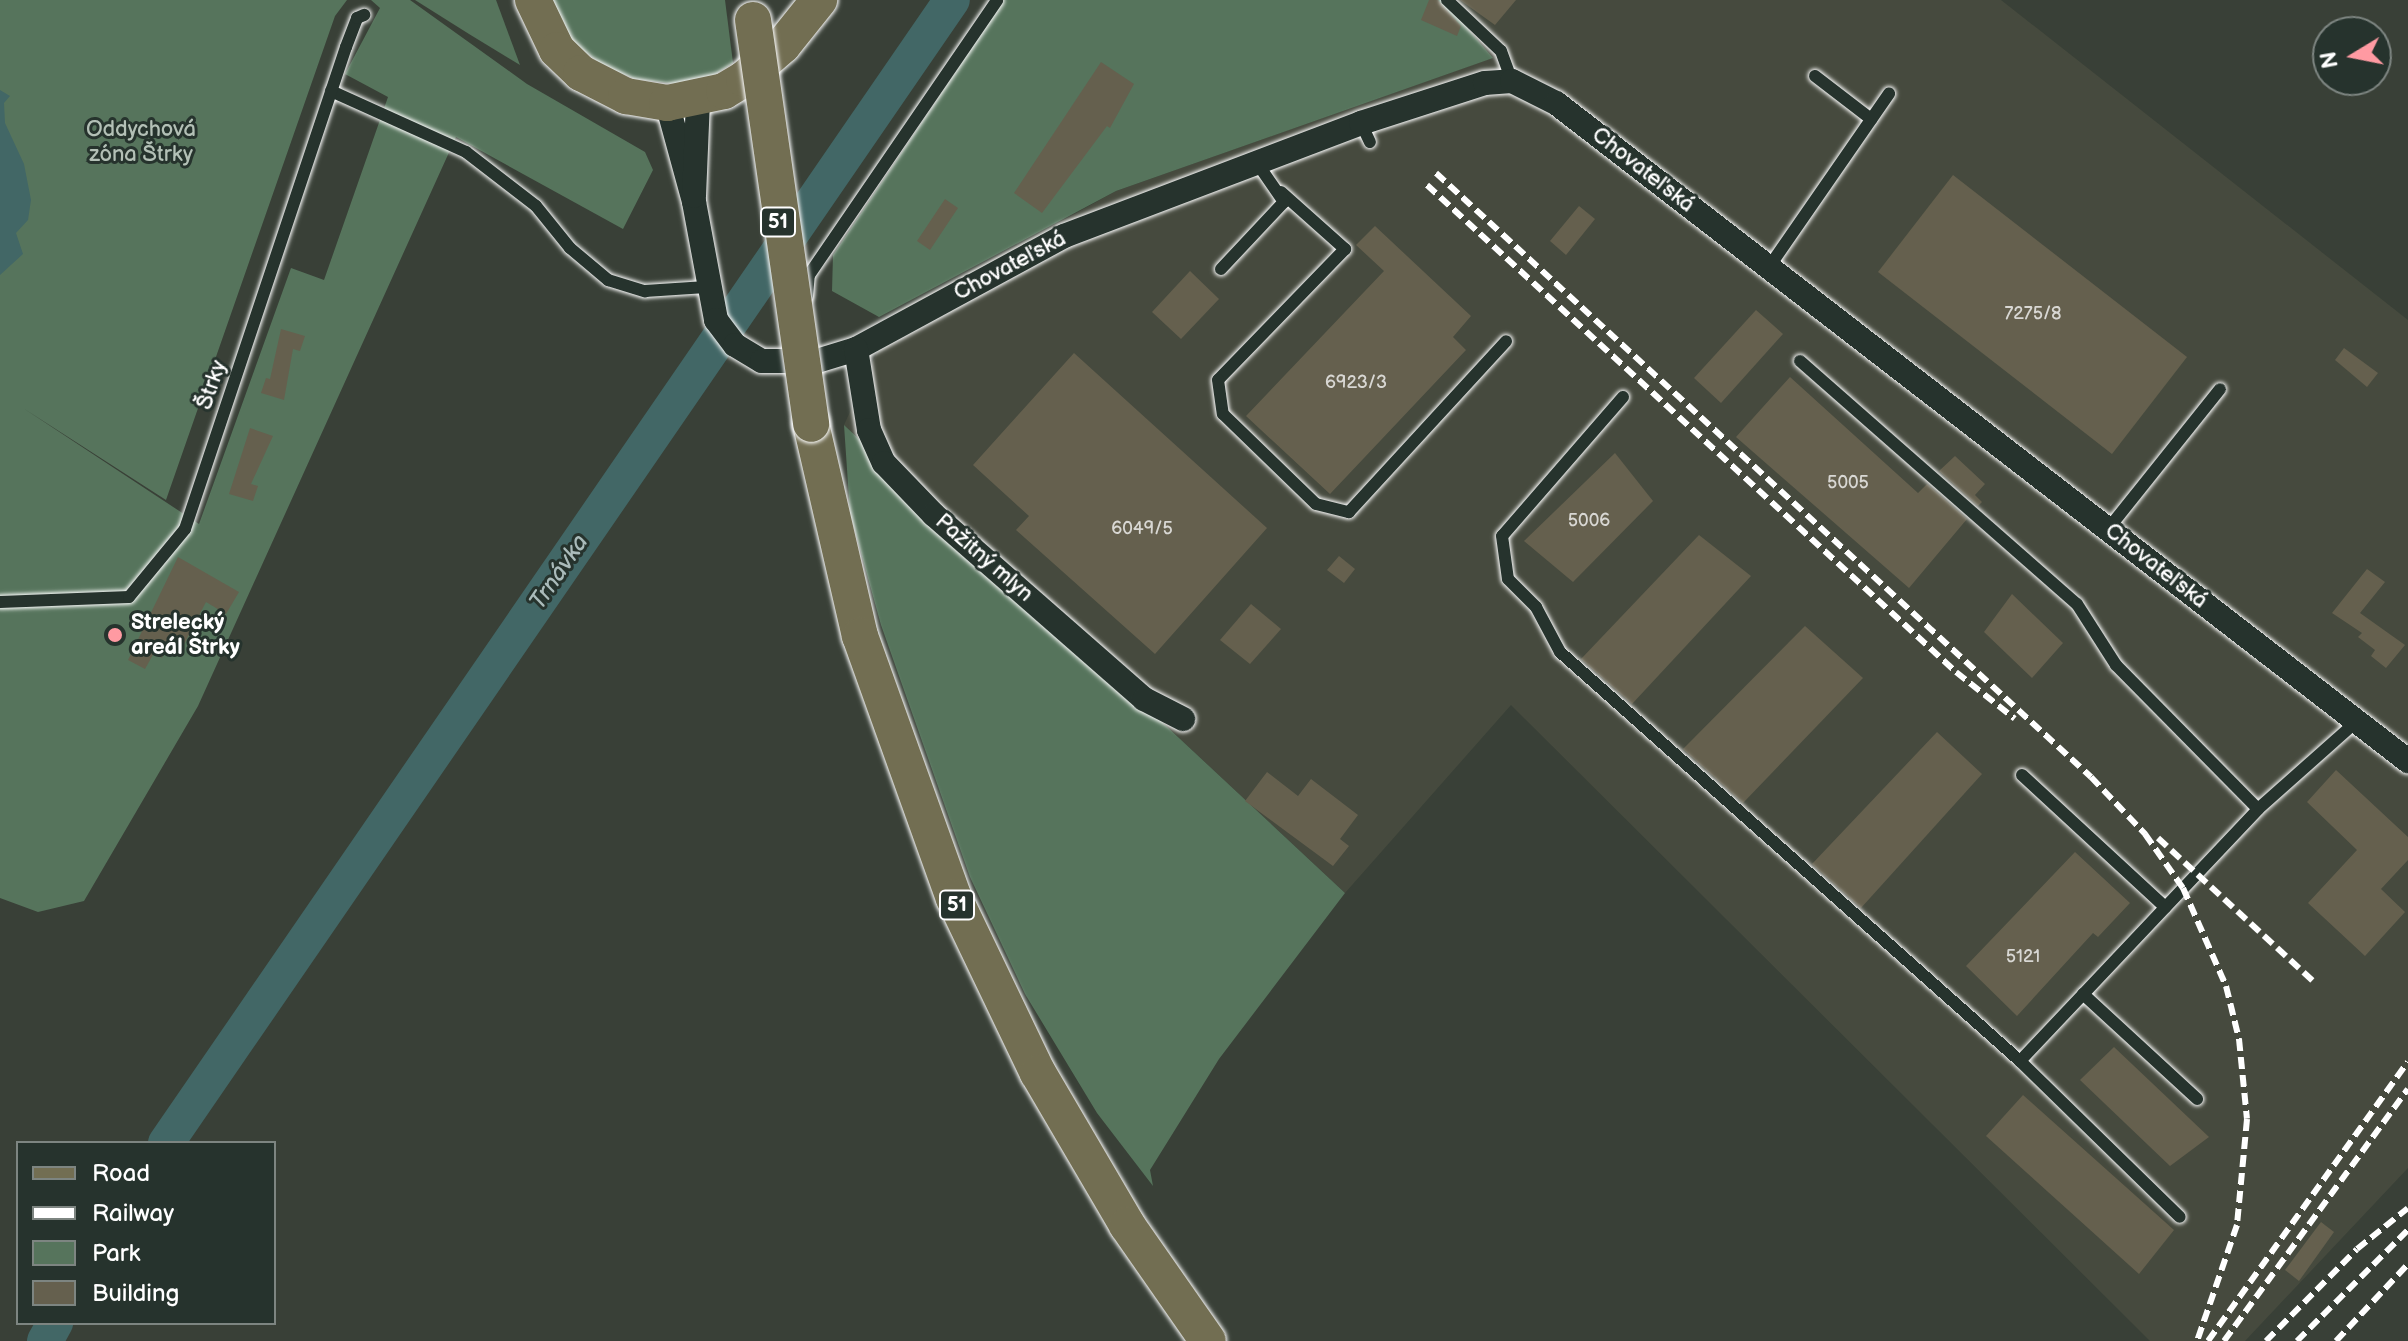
<!DOCTYPE html>
<meta charset="utf-8">
<style>
body{margin:0}
#map{position:relative;width:2408px;height:1341px;overflow:hidden;background:#394037;font-family:"Balsamiq Sans",sans-serif}
div>[style]{position:absolute}
.built>*{inset:0;background:#464a3e}
.green>*{inset:0;background:#56745c}
.water>*{inset:0;background:#426766}
.river>*{height:36px;margin:-18px;padding:0 18px;transform-origin:18px;border-radius:18px;background:#426766}
.building>*{inset:0;background:#65604e}
.roads{filter:drop-shadow(0 0 2px #fff) drop-shadow(0 0 2px #fff)}
.lane>*{height:12px;margin:-6px;padding:0 6px;transform-origin:6px;border-radius:6px;background:#26332d}
.street>*{height:24px;margin:-12px;padding:0 12px;transform-origin:12px;border-radius:12px;background:#26332d}
.primary>*{height:36px;margin:-18px;padding:0 18px;transform-origin:18px;border-radius:18px;background:#726e52}
.rail>*{height:6px;margin-top:-3px;transform-origin:0;background:repeating-linear-gradient(90deg,#fff 0 12px,transparent 0 18px)}
.bridges{filter:drop-shadow(0 0 2px #fff) drop-shadow(0 0 2px #fff)}
.primary-bridge>*{height:36px;margin:-18px;padding:0 18px;transform-origin:18px;border-radius:18px;background:#726e52}
.dots>*{width:22px;height:22px;translate:-50% -50%;box-sizing:border-box;border:4px solid #26332d;border-radius:50%}
span{translate:-50% -50%;white-space:nowrap;text-align:center;line-height:1.15;-webkit-text-stroke:6px #26332d;paint-order:stroke}
.number-label{font-size:18px;color:#d8d7d3}
.number-label span{-webkit-text-stroke-width:0}
.shield-label span{padding:2px 6px;background:#26332d;border:2px solid;border-radius:6px;-webkit-text-stroke-width:0}
.shield-label{font-size:20px;color:#fff;font-weight:700}
.park-label{font-size:22px;color:#b3c0b6}
.street-label{font-size:22px;color:#fff}
.poi-label{font-size:22px;color:#fff;font-weight:700}
.left{translate:0 -50%;text-align:left}
.water-label{font-size:24px;color:#aabbba;font-style:italic}
.legend{position:absolute;left:16px;top:1141px;width:260px;height:184px;box-sizing:border-box;background:#26332d;border:2px solid #7d8581;margin:0;padding:10px 14px;list-style:none;font-size:24px;color:#fff}
.legend li{display:flex;align-items:center;gap:16px;height:40px}
.legend b{width:40px;border:2px solid #7d8581}
.north{position:absolute;left:2312px;top:16px;width:80px;height:80px;box-sizing:border-box;background:#26332d;border:2px solid #7d8581;border-radius:50%;rotate:260deg;font-size:22px;font-weight:700;line-height:32px;text-align:center;color:#fff}
.north::after{content:'';display:block;margin:auto;width:28px;height:36px;background:#ff9aa2;clip-path:polygon(50% 0,100% 100%,50% 72%,0 100%)}
</style>
<div id="map">
<div class="built">
<i style="clip-path:polygon(1443px 0,2001px 0,2408px 320px,2408px 1168px,2245px 1341px,2150px 1341px,1511px 705px,1345px 893px,844px 425px,896px 312px,1116px 191px,1492px 58px)"></i>
</div>
<div class="green">
<i style="clip-path:polygon(0 0,347px 0,335px 16px,166px 500px,23px 408px,199px 524px,291px 268px,324px 280px,388px 97px,345px 74px,380px 8px,371px 0,410px 0,527px 84px,645px 152px,653px 170px,623px 229px,456px 137px,198px 706px,84px 901px,38px 912px,0 898px)"></i>
<i style="clip-path:polygon(415px 0,496px 0,520px 65px,469px 34px)"></i>
<i style="clip-path:polygon(550px 0,725px 0,733px 63px,711px 77px,677px 84px,635px 79px,602px 65px,574px 43px)"></i>
<i style="clip-path:polygon(1004px 0,1443px 0,1493px 58px,1116px 191px,879px 317px,832px 291px,833px 255px)"></i>
<i style="clip-path:polygon(844px 425px,1345px 893px,1219px 1059px,1150px 1170px,1153px 1186px,1097px 1113px,1025px 994px,970px 877px,881px 625px,850px 513px)"></i>
</div>
<div class="water">
<i style="clip-path:polygon(0 90px,10px 96px,4px 103px,5px 123px,24px 164px,31px 200px,28px 220px,16px 233px,23px 254px,0 275px)"></i>
</div>
<div class="river">
<i style="left:166px;top:1143px;width:1387px;rotate:-55.49deg"></i>
<i style="left:45px;top:1341px;width:21px;rotate:-61deg"></i>
</div>
<div class="building">
<i style="clip-path:polygon(1429px 0,1438px 0,1461px 26px,1457px 36px,1421px 20px)"></i>
<i style="clip-path:polygon(1460px 0,1516px 0,1495px 25px)"></i>
<i style="clip-path:polygon(1101px 62px,1134px 84px,1110px 128px,1107px 126px,1042px 213px,1014px 193px)"></i>
<i style="clip-path:polygon(1953px 175px,2187px 357px,2112px 454px,1878px 272px)"></i>
<i style="clip-path:polygon(945px 199px,958px 208px,930px 250px,917px 241px)"></i>
<i style="clip-path:polygon(1579px 206px,1595px 219px,1566px 255px,1550px 241px)"></i>
<i style="clip-path:polygon(1375px 226px,1471px 316px,1453px 337px,1466px 350px,1330px 494px,1246px 416px,1384px 271px,1356px 245px)"></i>
<i style="clip-path:polygon(1190px 271px,1219px 299px,1181px 339px,1152px 312px)"></i>
<i style="clip-path:polygon(1756px 310px,1783px 334px,1721px 403px,1694px 378px)"></i>
<i style="clip-path:polygon(281px 329px,305px 336px,300px 351px,293px 349px,284px 400px,261px 393px,266px 378px,270px 379px)"></i>
<i style="clip-path:polygon(2344px 348px,2378px 373px,2367px 387px,2335px 360px)"></i>
<i style="clip-path:polygon(1074px 353px,1267px 528px,1155px 654px,1016px 530px,1029px 516px,973px 465px)"></i>
<i style="clip-path:polygon(1790px 377px,1918px 493px,1927px 484px,1967px 519px,1909px 588px,1736px 437px)"></i>
<i style="clip-path:polygon(250px 428px,273px 436px,251px 484px,258px 486px,253px 501px,229px 494px)"></i>
<i style="clip-path:polygon(1615px 453px,1653px 501px,1573px 582px,1524px 541px)"></i>
<i style="clip-path:polygon(1955px 456px,1985px 484px,1975px 495px,1982px 502px,1978px 506px,1939px 471px)"></i>
<i style="clip-path:polygon(1699px 535px,1751px 576px,1632px 704px,1581px 659px)"></i>
<i style="clip-path:polygon(1339px 556px,1355px 569px,1344px 583px,1327px 570px)"></i>
<i style="clip-path:polygon(178px 557px,239px 592px,226px 614px,206px 602px,180px 652px,168px 646px,162px 658px,154px 653px,145px 669px,128px 660px)"></i>
<i style="clip-path:polygon(2367px 569px,2385px 582px,2360px 613px,2405px 645px,2386px 668px,2371px 656px,2375px 650px,2358px 637px,2362px 633px,2332px 613px)"></i>
<i style="clip-path:polygon(2012px 594px,2063px 643px,2032px 678px,1984px 632px)"></i>
<i style="clip-path:polygon(1251px 604px,1281px 629px,1250px 664px,1220px 640px)"></i>
<i style="clip-path:polygon(1805px 626px,1863px 678px,1743px 803px,1683px 749px)"></i>
<i style="clip-path:polygon(1937px 732px,1982px 774px,1861px 908px,1812px 864px)"></i>
<i style="clip-path:polygon(2336px 770px,2408px 837px,2408px 860px,2381px 889px,2405px 912px,2365px 956px,2308px 903px,2357px 850px,2307px 802px)"></i>
<i style="clip-path:polygon(1267px 772px,1298px 796px,1311px 779px,1358px 815px,1340px 839px,1349px 846px,1333px 866px,1245px 801px)"></i>
<i style="clip-path:polygon(2075px 852px,2130px 903px,2098px 937px,2093px 933px,2017px 1016px,1966px 966px)"></i>
<i style="clip-path:polygon(2114px 1047px,2209px 1137px,2170px 1166px,2080px 1080px)"></i>
<i style="clip-path:polygon(2023px 1095px,2174px 1230px,2139px 1274px,1986px 1136px)"></i>
<i style="clip-path:polygon(2321px 1222px,2334px 1232px,2299px 1281px,2285px 1270px)"></i>
</div>
<div class="roads">
<div class="lane">
<i style="left:1447px;top:0;width:74px;rotate:43.4deg"></i>
<i style="left:1501px;top:51px;width:32px;rotate:70deg"></i>
<i style="left:1815px;top:76px;width:71px;rotate:37.5deg"></i>
<i style="left:331px;top:91px;width:148px;rotate:24.3deg"></i>
<i style="left:466px;top:152px;width:88px;rotate:37.6deg"></i>
<i style="left:536px;top:206px;width:54px;rotate:51deg"></i>
<i style="left:570px;top:248px;width:50px;rotate:40.1deg"></i>
<i style="left:608px;top:280px;width:39px;rotate:17deg"></i>
<i style="left:645px;top:291px;width:61px;rotate:-3.8deg"></i>
<i style="left:1361px;top:123px;width:21px;rotate:65deg"></i>
<i style="left:1281px;top:192px;width:86px;rotate:41.7deg"></i>
<i style="left:1345px;top:249px;width:182px;rotate:134.1deg"></i>
<i style="left:1218px;top:380px;width:34px;rotate:82deg"></i>
<i style="left:1223px;top:414px;width:129px;rotate:44.1deg"></i>
<i style="left:1316px;top:504px;width:34px;rotate:14deg"></i>
<i style="left:1349px;top:512px;width:232px;rotate:-47.4deg"></i>
<i style="left:1769px;top:267px;width:211px;rotate:-55.3deg"></i>
<i style="left:1221px;top:269px;width:92px;rotate:-46.8deg"></i>
<i style="left:1284px;top:202px;width:47px;rotate:-124.7deg"></i>
<i style="left:807px;top:296px;width:21px;rotate:-85deg"></i>
<i style="left:809px;top:275px;width:333px;rotate:-55.6deg"></i>
<i style="left:1800px;top:361px;width:368px;rotate:41.3deg"></i>
<i style="left:2077px;top:604px;width:72px;rotate:57.4deg"></i>
<i style="left:2116px;top:665px;width:202px;rotate:45.4deg"></i>
<i style="left:1623px;top:397px;width:184px;rotate:131deg"></i>
<i style="left:1502px;top:536px;width:43px;rotate:82.1deg"></i>
<i style="left:1508px;top:579px;width:40px;rotate:45deg"></i>
<i style="left:1536px;top:607px;width:51px;rotate:61.9deg"></i>
<i style="left:1560px;top:652px;width:616px;rotate:41.64deg"></i>
<i style="left:2020px;top:1061px;width:347px;rotate:-46.6deg"></i>
<i style="left:2258px;top:809px;width:132px;rotate:-41.6deg"></i>
<i style="left:2108px;top:529px;width:179px;rotate:-51.3deg"></i>
<i style="left:0;top:602px;width:129px;rotate:-2.2deg"></i>
<i style="left:129px;top:597px;width:88px;rotate:-50.5deg"></i>
<i style="left:185px;top:529px;width:508px;rotate:-71.53deg"></i>
<i style="left:346px;top:47px;width:31px;rotate:-69deg"></i>
<i style="left:357px;top:18px;width:8px;rotate:-23deg"></i>
<i style="left:2022px;top:775px;width:195px;rotate:42.7deg"></i>
<i style="left:2083px;top:994px;width:155px;rotate:42.6deg"></i>
<i style="left:2020px;top:1061px;width:223px;rotate:44.3deg"></i>
</div>
<div class="street">
<i style="left:667px;top:103px;width:103px;rotate:74.7deg"></i>
<i style="left:694px;top:202px;width:120px;rotate:79.4deg"></i>
<i style="left:716px;top:320px;width:31px;rotate:53deg"></i>
<i style="left:735px;top:345px;width:31px;rotate:31deg"></i>
<i style="left:762px;top:361px;width:55px"></i>
<i style="left:817px;top:361px;width:41px;rotate:-17.1deg"></i>
<i style="left:856px;top:349px;width:237px;rotate:-28.5deg"></i>
<i style="left:1064px;top:236px;width:318px;rotate:-20.8deg"></i>
<i style="left:1361px;top:123px;width:130px;rotate:-17.9deg"></i>
<i style="left:1485px;top:83px;width:27px;rotate:-4deg"></i>
<i style="left:1512px;top:81px;width:49px;rotate:26.6deg"></i>
<i style="left:1556px;top:103px;width:1077px;rotate:37.68deg"></i>
<i style="left:694px;top:196px;width:97px;rotate:-87.6deg"></i>
<i style="left:856px;top:349px;width:82px;rotate:80.9deg"></i>
<i style="left:869px;top:430px;width:36px;rotate:66deg"></i>
<i style="left:884px;top:463px;width:72px;rotate:46.1deg"></i>
<i style="left:934px;top:515px;width:279px;rotate:41.2deg"></i>
<i style="left:1144px;top:699px;width:44px;rotate:27.1deg"></i>
</div>
<div class="primary">
<i style="left:533px;top:0;width:55px;rotate:64.4deg"></i>
<i style="left:557px;top:50px;width:33px;rotate:44deg"></i>
<i style="left:581px;top:73px;width:51px;rotate:27.1deg"></i>
<i style="left:626px;top:96px;width:42px;rotate:9.7deg"></i>
<i style="left:667px;top:103px;width:58px;rotate:-11.9deg"></i>
<i style="left:724px;top:91px;width:23px;rotate:-31deg"></i>
<i style="left:744px;top:79px;width:52px;rotate:-41.1deg"></i>
<i style="left:783px;top:45px;width:58px;rotate:-51.3deg"></i>
<i style="left:811px;top:424px;width:218px;rotate:77deg"></i>
<i style="left:860px;top:636px;width:278px;rotate:70.3deg"></i>
<i style="left:954px;top:898px;width:194px;rotate:64.4deg"></i>
<i style="left:1038px;top:1073px;width:176px;rotate:59.6deg"></i>
<i style="left:1127px;top:1225px;width:141px;rotate:55.1deg"></i>
</div>
</div>
<div class="rail">
<i style="left:1436px;top:173px;width:891px;rotate:42.68deg"></i>
<i style="left:2091px;top:777px;width:79px;rotate:46.5deg"></i>
<i style="left:2145px;top:834px;width:66px;rotate:54.9deg"></i>
<i style="left:2183px;top:888px;width:107px;rotate:66.3deg"></i>
<i style="left:2226px;top:986px;width:55px;rotate:76.2deg"></i>
<i style="left:2239px;top:1039px;width:80px;rotate:84.3deg"></i>
<i style="left:2247px;top:1119px;width:106px;rotate:95.4deg"></i>
<i style="left:2237px;top:1225px;width:123px;rotate:109deg"></i>
<i style="left:1427px;top:185px;width:719px;rotate:42.63deg"></i>
<i style="left:1956px;top:672px;width:75px;rotate:38.5deg"></i>
<i style="left:2158px;top:838px;width:212px;rotate:42.7deg"></i>
<i style="left:2208px;top:1341px;width:343px;rotate:-54.4deg"></i>
<i style="left:2224px;top:1341px;width:312px;rotate:-53.9deg"></i>
<i style="left:2266px;top:1341px;width:129px;rotate:-45.3deg"></i>
<i style="left:2357px;top:1249px;width:65px;rotate:-38.8deg"></i>
<i style="left:2297px;top:1341px;width:157px;rotate:-45deg"></i>
<i style="left:2336px;top:1341px;width:105px;rotate:-46.9deg"></i>
</div>
<div class="bridges">
<div class="primary-bridge">
<i style="left:753px;top:20px;width:408px;rotate:81.8deg"></i>
</div>
</div>
<div class="dots">
<i style="left:115px;top:635px;background:#ff9aa2"></i>
</div>
<div class="number-label">
<span style="left:2033px;top:314px">7275/8</span>
<span style="left:1356px;top:383px">6923/3</span>
<span style="left:1848px;top:483px">5005</span>
<span style="left:1589px;top:521px">5006</span>
<span style="left:1142px;top:529px">6049/5</span>
<span style="left:2023px;top:957px">5121</span>
</div>
<div class="shield-label">
<span style="left:778px;top:222px">51</span>
<span style="left:957px;top:905px">51</span>
</div>
<div class="park-label">
<span style="left:141px;top:142px">Oddychová<br>zóna Štrky</span>
</div>
<div class="street-label">
<span style="left:1643px;top:170px;rotate:38deg">Chovateľská</span>
<span style="left:1010px;top:266px;rotate:-28deg">Chovateľská</span>
<span style="left:212px;top:385px;rotate:-71deg">Štrky</span>
<span style="left:984px;top:558px;rotate:41deg">Pažitný mlyn</span>
<span style="left:2156px;top:566px;rotate:38deg">Chovateľská</span>
</div>
<div class="poi-label">
<span class="left" style="left:131px;top:635px">Strelecký<br>areál Štrky</span>
</div>
<div class="water-label">
<span style="left:559px;top:572px;rotate:-56deg">Trnávka</span>
</div>
<ul class="legend">
<li><b style="height:10px;background:#726e52"></b>Road</li>
<li><b style="height:10px;background:#fff"></b>Railway</li>
<li><b style="height:22px;background:#56745c"></b>Park</li>
<li><b style="height:22px;background:#65604e"></b>Building</li>
</ul>
<div class="north">N</div>
</div>
